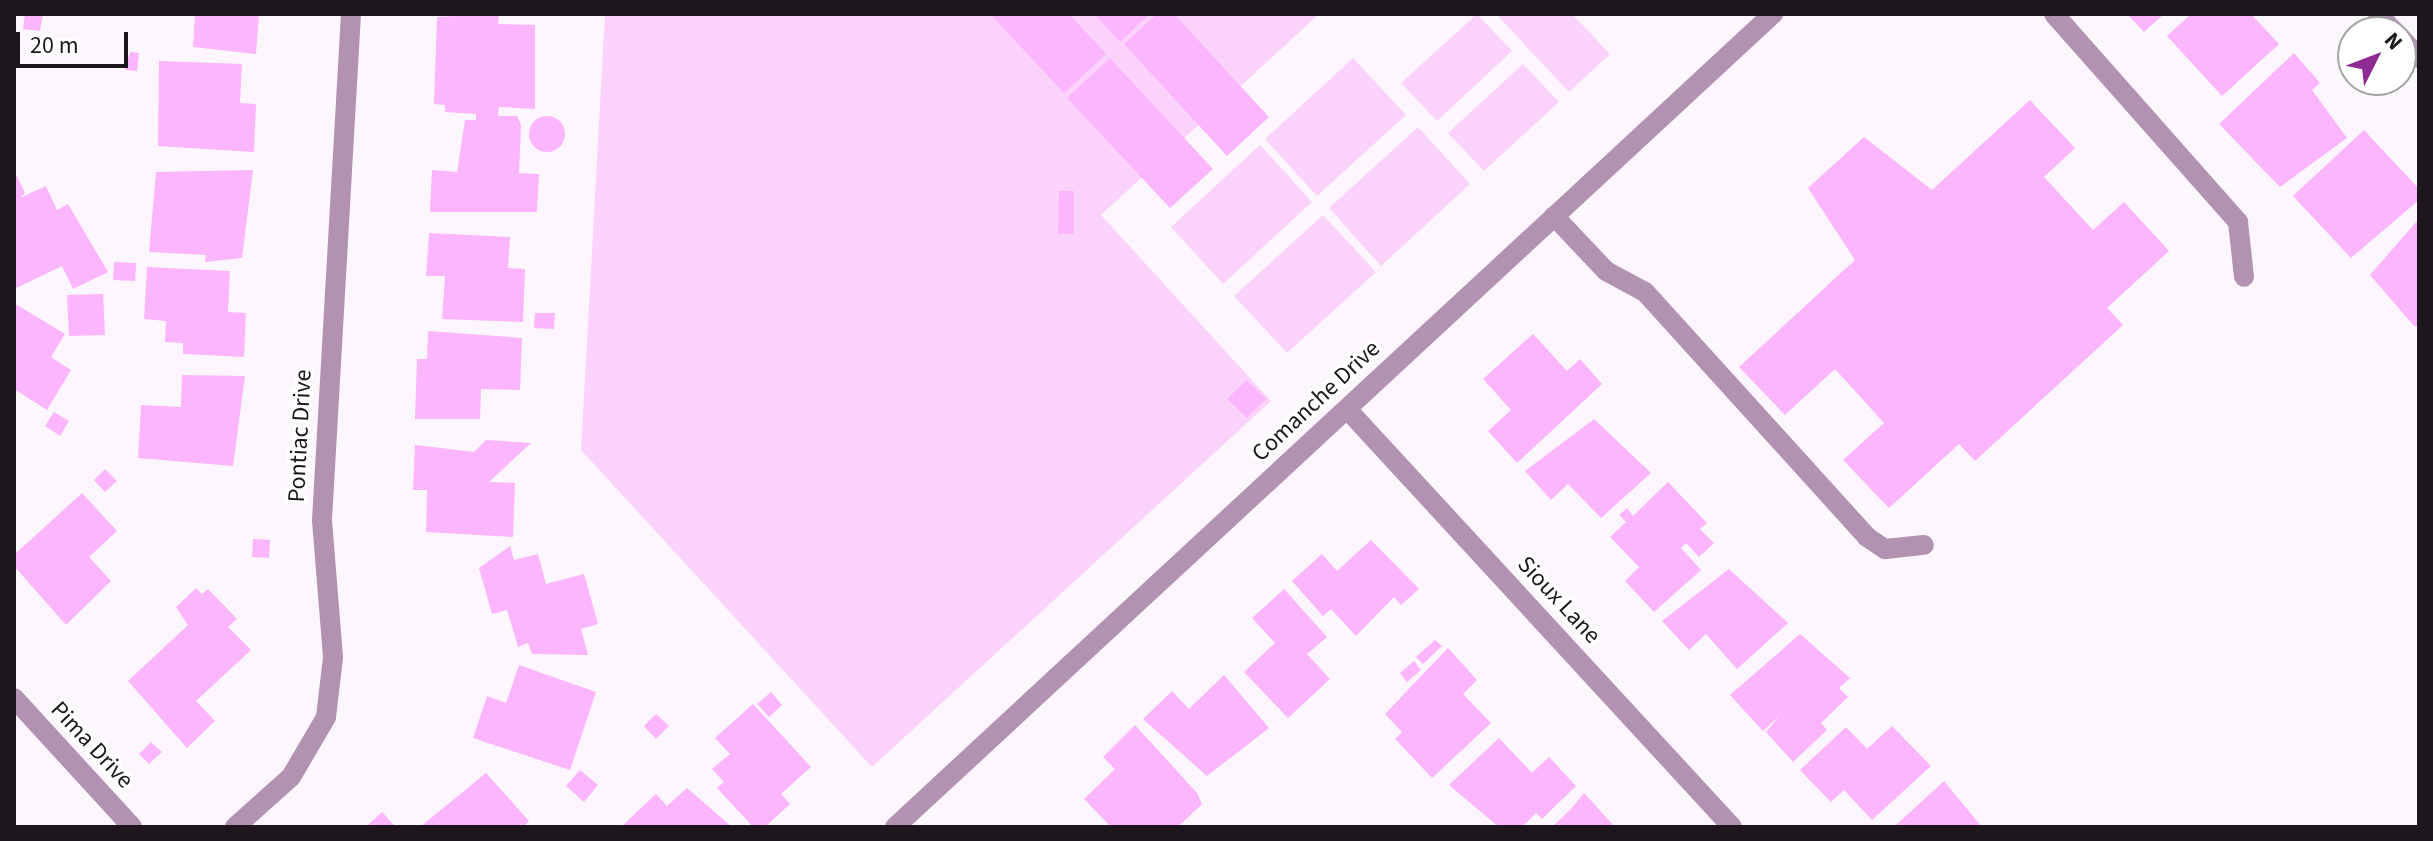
<!DOCTYPE html>
<style>
body{margin:0}
#map{position:relative;width:2433px;height:841px;overflow:hidden;background:#fef6fe;font-family:"Source Sans 3",sans-serif}
div>[style]{position:absolute}
.green>*{inset:0;background:#fbd2fc}
.building>*{inset:0;background:#fbb6fd}
.round{border-radius:50%}
.minor>*{height:20px;margin:-10px;padding:0 10px;transform-origin:10px;border-radius:10px;background:#b193b1}
span{translate:-50% -50%;white-space:nowrap;text-align:center;line-height:1.15;-webkit-text-stroke:7px #fff;paint-order:stroke}
.street-label{font-size:24px;color:#1d161d}
.frame{position:absolute;inset:0;border:16px solid #1d161d;pointer-events:none}
.north{position:absolute;left:2337px;top:16px;width:80px;height:80px;box-sizing:border-box;background:#fff;border:2px solid #a5a2a5;border-radius:50%;rotate:48deg;font-size:22px;font-weight:700;line-height:32px;text-align:center;color:#1d161d}
.north::after{content:'';display:block;margin:auto;width:28px;height:36px;background:#8d2b93;clip-path:polygon(50% 0,100% 100%,50% 72%,0 100%)}
.scale{position:absolute;left:16px;top:32px;width:112px;height:36px;box-sizing:border-box;border:4px solid #1d161d;border-top:0;padding-left:10px;font-size:24px;line-height:28px;white-space:nowrap;color:#1d161d;-webkit-text-stroke:6px #fff;paint-order:stroke}
</style>
<div id="map">
<div class="green">
<i style="clip-path:polygon(605px 14px,1319px 14px,1101px 215px,1271px 401px,872px 767px,581px 450px)"></i>
<i style="clip-path:polygon(1477px 14px,1512px 51px,1437px 121px,1401px 83px)"></i>
<i style="clip-path:polygon(1496px 14px,1572px 14px,1610px 54px,1569px 92px)"></i>
<i style="clip-path:polygon(1353px 58px,1406px 115px,1317px 196px,1265px 139px)"></i>
<i style="clip-path:polygon(1523px 64px,1559px 102px,1484px 171px,1448px 133px)"></i>
<i style="clip-path:polygon(1418px 127px,1470px 184px,1381px 266px,1329px 208px)"></i>
<i style="clip-path:polygon(1260px 145px,1312px 202px,1223px 284px,1171px 227px)"></i>
<i style="clip-path:polygon(1323px 215px,1376px 272px,1287px 353px,1234px 296px)"></i>
</div>
<div class="building">
<i style="clip-path:polygon(25px 14px,43px 14px,40px 31px,23px 29px)"></i>
<i style="clip-path:polygon(195px 14px,259px 14px,256px 54px,193px 47px)"></i>
<i style="clip-path:polygon(499px 14px,498px 24px,535px 25px,535px 109px,499px 107px,498px 116px,517px 116px,521px 125px,519px 173px,539px 174px,537px 212px,430px 212px,432px 170px,457px 172px,465px 120px,476px 120px,476px 114px,445px 112px,445px 105px,434px 104px,437px 17px)"></i>
<i style="clip-path:polygon(990px 14px,1069px 14px,1106px 54px,1064px 93px)"></i>
<i style="clip-path:polygon(1094px 14px,1150px 14px,1120px 42px)"></i>
<i style="clip-path:polygon(1157px 14px,1174px 14px,1269px 117px,1227px 156px,1124px 44px)"></i>
<i style="clip-path:polygon(2127px 14px,2164px 14px,2144px 32px)"></i>
<i style="clip-path:polygon(2191px 14px,2251px 14px,2279px 44px,2222px 96px,2167px 36px)"></i>
<i style="clip-path:polygon(130px 52px,139px 53px,137px 71px,125px 70px)"></i>
<i style="clip-path:polygon(2294px 53px,2320px 83px,2312px 90px,2347px 138px,2280px 187px,2219px 124px)"></i>
<i style="clip-path:polygon(1110px 58px,1213px 169px,1170px 208px,1067px 98px)"></i>
<i style="clip-path:polygon(159px 61px,242px 64px,240px 103px,256px 104px,254px 152px,158px 146px)"></i>
<i style="clip-path:polygon(2030px 100px,2075px 148px,2044px 177px,2093px 230px,2124px 202px,2169px 251px,2107px 308px,2123px 325px,1975px 461px,1959px 444px,1889px 508px,1843px 460px,1884px 423px,1835px 369px,1785px 415px,1739px 367px,1855px 260px,1808px 188px,1864px 137px,1932px 190px)"></i>
<i class="round" style="left:529px;top:116px;width:36px;height:36px"></i>
<i style="clip-path:polygon(2364px 130px,2419px 189px,2419px 200px,2351px 258px,2293px 196px)"></i>
<i style="clip-path:polygon(14px 170px,25px 193px,20px 198px,46px 186px,57px 210px,68px 204px,108px 272px,73px 289px,62px 266px,14px 289px)"></i>
<i style="clip-path:polygon(253px 170px,242px 258px,205px 262px,206px 255px,149px 252px,156px 172px)"></i>
<i style="clip-path:polygon(1059px 191px,1074px 191px,1074px 234px,1058px 234px)"></i>
<i style="clip-path:polygon(2417px 221px,2419px 326px,2414px 326px,2370px 275px)"></i>
<i style="clip-path:polygon(429px 233px,510px 237px,508px 268px,525px 269px,523px 322px,442px 319px,445px 276px,426px 276px)"></i>
<i style="clip-path:polygon(114px 262px,136px 263px,135px 281px,113px 280px)"></i>
<i style="clip-path:polygon(147px 267px,230px 271px,228px 312px,246px 313px,244px 357px,183px 354px,183px 343px,165px 342px,166px 321px,144px 319px)"></i>
<i style="clip-path:polygon(103px 294px,105px 335px,69px 336px,67px 295px)"></i>
<i style="clip-path:polygon(14px 303px,65px 334px,51px 357px,71px 370px,47px 410px,14px 389px)"></i>
<i style="clip-path:polygon(535px 313px,555px 313px,554px 329px,534px 328px)"></i>
<i style="clip-path:polygon(428px 331px,522px 338px,520px 390px,481px 389px,480px 419px,415px 419px,417px 359px,427px 359px)"></i>
<i style="clip-path:polygon(1533px 334px,1567px 371px,1580px 359px,1602px 384px,1517px 463px,1488px 431px,1511px 410px,1483px 379px)"></i>
<i style="clip-path:polygon(182px 375px,245px 376px,233px 466px,138px 458px,141px 405px,181px 407px)"></i>
<i style="clip-path:polygon(1247px 380px,1266px 399px,1247px 418px,1227px 399px)"></i>
<i style="clip-path:polygon(54px 412px,69px 421px,60px 436px,45px 426px)"></i>
<i style="clip-path:polygon(1594px 419px,1651px 473px,1601px 518px,1568px 484px,1551px 500px,1525px 471px)"></i>
<i style="clip-path:polygon(486px 440px,531px 443px,489px 482px,515px 483px,513px 537px,426px 532px,427px 490px,413px 490px,415px 445px,474px 452px)"></i>
<i style="clip-path:polygon(105px 469px,117px 481px,105px 492px,94px 480px)"></i>
<i style="clip-path:polygon(1668px 482px,1707px 523px,1700px 529px,1714px 543px,1699px 557px,1686px 543px,1681px 548px,1701px 570px,1654px 612px,1625px 581px,1639px 567px,1610px 537px,1626px 522px,1619px 515px,1627px 508px,1633px 516px)"></i>
<i style="clip-path:polygon(82px 493px,117px 531px,89px 557px,111px 581px,66px 625px,14px 566px,14px 555px)"></i>
<i style="clip-path:polygon(253px 539px,270px 540px,269px 558px,252px 557px)"></i>
<i style="clip-path:polygon(1371px 540px,1419px 589px,1401px 605px,1394px 597px,1356px 636px,1331px 609px,1323px 616px,1292px 581px,1322px 554px,1337px 571px)"></i>
<i style="clip-path:polygon(510px 546px,514px 560px,538px 554px,546px 584px,584px 574px,598px 624px,581px 629px,588px 655px,532px 654px,528px 643px,518px 647px,507px 610px,492px 614px,479px 568px)"></i>
<i style="clip-path:polygon(1729px 569px,1788px 623px,1737px 669px,1706px 634px,1689px 650px,1662px 621px)"></i>
<i style="clip-path:polygon(196px 588px,202px 594px,208px 589px,237px 619px,228px 627px,251px 650px,196px 701px,215px 721px,187px 748px,128px 681px,188px 625px,176px 607px)"></i>
<i style="clip-path:polygon(1284px 589px,1327px 637px,1307px 654px,1330px 679px,1288px 718px,1244px 672px,1275px 643px,1252px 618px)"></i>
<i style="clip-path:polygon(1800px 634px,1850px 678px,1839px 688px,1848px 697px,1821px 723px,1827px 730px,1793px 762px,1766px 732px,1780px 715px,1763px 731px,1730px 695px)"></i>
<i style="clip-path:polygon(1435px 640px,1442px 646px,1423px 664px,1416px 657px)"></i>
<i style="clip-path:polygon(1448px 648px,1477px 680px,1463px 694px,1491px 723px,1432px 778px,1395px 739px,1402px 732px,1385px 714px)"></i>
<i style="clip-path:polygon(1414px 661px,1421px 670px,1407px 682px,1400px 673px)"></i>
<i style="clip-path:polygon(519px 665px,596px 692px,570px 770px,473px 738px,487px 696px,506px 703px)"></i>
<i style="clip-path:polygon(1224px 675px,1269px 728px,1207px 776px,1143px 719px,1172px 691px,1189px 709px)"></i>
<i style="clip-path:polygon(771px 692px,782px 705px,769px 717px,757px 704px)"></i>
<i style="clip-path:polygon(753px 704px,811px 767px,781px 794px,790px 804px,765px 827px,753px 827px,717px 788px,724px 782px,712px 769px,730px 754px,715px 738px)"></i>
<i style="clip-path:polygon(656px 714px,669px 726px,656px 739px,644px 726px)"></i>
<i style="clip-path:polygon(1135px 725px,1197px 793px,1202px 804px,1179px 826px,1111px 827px,1084px 799px,1115px 769px,1103px 757px)"></i>
<i style="clip-path:polygon(1892px 726px,1931px 766px,1872px 820px,1844px 790px,1831px 802px,1800px 770px,1846px 727px,1867px 749px)"></i>
<i style="clip-path:polygon(1499px 738px,1532px 773px,1549px 757px,1576px 786px,1542px 819px,1536px 813px,1522px 827px,1499px 827px,1449px 785px)"></i>
<i style="clip-path:polygon(151px 742px,162px 752px,149px 764px,139px 754px)"></i>
<i style="clip-path:polygon(580px 770px,598px 785px,584px 802px,566px 786px)"></i>
<i style="clip-path:polygon(486px 773px,529px 821px,523px 827px,420px 827px)"></i>
<i style="clip-path:polygon(1944px 781px,1982px 827px,1894px 827px)"></i>
<i style="clip-path:polygon(687px 788px,732px 827px,621px 827px,656px 794px,667px 806px)"></i>
<i style="clip-path:polygon(1584px 793px,1615px 827px,1552px 827px,1571px 809px)"></i>
<i style="clip-path:polygon(382px 812px,396px 827px,366px 827px)"></i>
</div>
<div class="minor">
<i style="left:2054px;top:14px;width:278px;rotate:48.5deg"></i>
<i style="left:2238px;top:222px;width:55px;rotate:83.8deg"></i>
<i style="left:2378px;top:14px;width:25px;rotate:47deg"></i>
<i style="left:2401px;top:38px;width:27px;rotate:48deg"></i>
<i style="left:1554px;top:216px;width:76px;rotate:46.6deg"></i>
<i style="left:1606px;top:271px;width:44px;rotate:28.3deg"></i>
<i style="left:1645px;top:292px;width:331px;rotate:47.8deg"></i>
<i style="left:1867px;top:537px;width:22px;rotate:34deg"></i>
<i style="left:1885px;top:549px;width:39px;rotate:-6deg"></i>
<i style="left:1347px;top:409px;width:568px;rotate:47.35deg"></i>
<i style="left:14px;top:698px;width:175px;rotate:47.5deg"></i>
<i style="left:235px;top:827px;width:75px;rotate:-41.8deg"></i>
<i style="left:291px;top:777px;width:69px;rotate:-59.7deg"></i>
<i style="left:326px;top:717px;width:60px;rotate:-83.3deg"></i>
<i style="left:333px;top:657px;width:137px;rotate:-94.6deg"></i>
<i style="left:322px;top:520px;width:507px;rotate:-86.72deg"></i>
<i style="left:895px;top:827px;width:1197px;rotate:-42.8deg"></i>
</div>
<div class="street-label">
<span style="left:1316px;top:401px;rotate:-43deg">Comanche Drive</span>
<span style="left:300px;top:436px;rotate:-87deg">Pontiac Drive</span>
<span style="left:1559px;top:600px;rotate:47deg">Sioux Lane</span>
<span style="left:92px;top:745px;rotate:47deg">Pima Drive</span>
</div>
<div class="frame"></div>
<div class="north">N</div>
<div class="scale">20 m</div>
</div>
